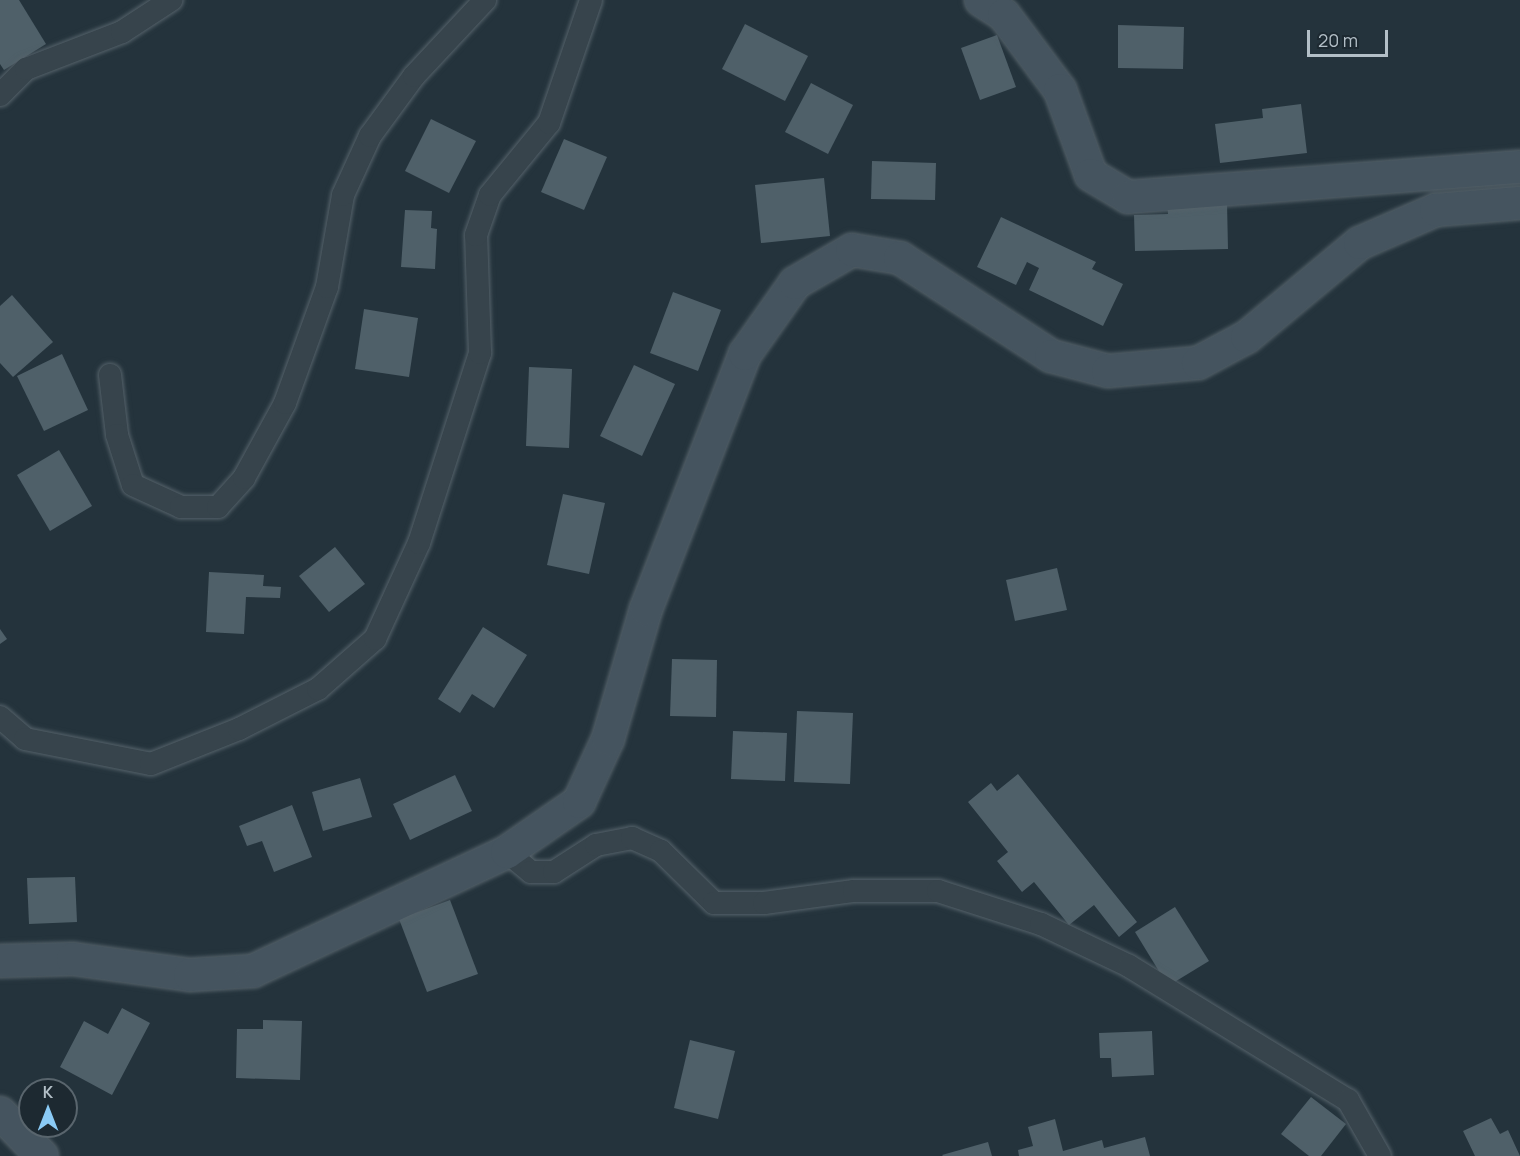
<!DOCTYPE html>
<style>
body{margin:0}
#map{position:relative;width:1520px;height:1156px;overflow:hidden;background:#24333c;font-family:Manrope,sans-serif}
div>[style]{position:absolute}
.building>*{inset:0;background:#4f6069}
.roads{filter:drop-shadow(0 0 2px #55626a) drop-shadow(0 0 2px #55626a)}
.street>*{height:22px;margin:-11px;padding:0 11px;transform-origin:11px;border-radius:11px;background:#37444c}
.secondary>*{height:32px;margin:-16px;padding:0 16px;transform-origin:16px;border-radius:16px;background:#45545f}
span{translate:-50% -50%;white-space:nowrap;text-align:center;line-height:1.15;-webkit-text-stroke:6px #1d2931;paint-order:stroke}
.north{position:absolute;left:18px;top:1078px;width:60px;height:60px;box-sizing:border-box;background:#1d2931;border:2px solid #59656d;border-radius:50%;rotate:0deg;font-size:16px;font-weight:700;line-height:24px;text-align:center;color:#b3bfc7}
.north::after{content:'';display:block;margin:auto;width:21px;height:27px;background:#8acaf5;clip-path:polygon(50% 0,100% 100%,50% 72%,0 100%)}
.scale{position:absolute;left:1307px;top:30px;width:81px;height:27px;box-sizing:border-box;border:3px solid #b3bfc7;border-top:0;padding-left:8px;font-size:18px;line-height:21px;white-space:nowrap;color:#b3bfc7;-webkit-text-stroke:4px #1d2931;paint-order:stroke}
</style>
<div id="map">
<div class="building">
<i style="clip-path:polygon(0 0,19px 0,46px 44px,4px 70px,0 64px)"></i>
<i style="clip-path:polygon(745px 24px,808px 56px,785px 101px,722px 69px)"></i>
<i style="clip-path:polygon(1118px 25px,1184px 27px,1183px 69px,1118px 68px)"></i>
<i style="clip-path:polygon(997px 35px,1016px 87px,980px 100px,961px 48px)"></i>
<i style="clip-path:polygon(811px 83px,853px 105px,828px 154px,785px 132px)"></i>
<i style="clip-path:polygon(1301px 104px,1307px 153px,1220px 163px,1215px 124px,1263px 118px,1262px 109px)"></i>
<i style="clip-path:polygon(431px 119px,476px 141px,449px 193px,405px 171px)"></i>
<i style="clip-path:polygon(564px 139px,607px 157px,584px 210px,541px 192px)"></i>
<i style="clip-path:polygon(872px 161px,936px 163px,935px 200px,871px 199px)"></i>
<i style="clip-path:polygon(824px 178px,830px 236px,761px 243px,755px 185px)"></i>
<i style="clip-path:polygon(1227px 202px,1228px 249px,1135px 251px,1134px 215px,1168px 214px,1167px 203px)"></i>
<i style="clip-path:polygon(405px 210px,432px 211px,431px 228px,437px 229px,435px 269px,401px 267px)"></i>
<i style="clip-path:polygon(1001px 217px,1096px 262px,1092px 269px,1123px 284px,1103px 326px,1029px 290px,1039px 268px,1027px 262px,1016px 285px,977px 267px)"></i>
<i style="clip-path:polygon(673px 292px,721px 310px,698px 371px,650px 353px)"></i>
<i style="clip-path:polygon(12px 295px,53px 342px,13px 377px,0 363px,0 306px)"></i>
<i style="clip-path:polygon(364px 309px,418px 318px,409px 377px,355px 369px)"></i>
<i style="clip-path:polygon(62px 354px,88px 410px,44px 431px,17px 376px)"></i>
<i style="clip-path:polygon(634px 365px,675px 384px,642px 456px,600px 436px)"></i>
<i style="clip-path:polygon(529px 367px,572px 369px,569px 448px,526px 446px)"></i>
<i style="clip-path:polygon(59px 450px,92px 506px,50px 531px,17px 475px)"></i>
<i style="clip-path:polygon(563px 494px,605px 503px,589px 574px,547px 565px)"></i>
<i style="clip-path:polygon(335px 547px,365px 584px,329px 612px,299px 576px)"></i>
<i style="clip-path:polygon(1057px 568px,1067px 610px,1015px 621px,1006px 580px)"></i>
<i style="clip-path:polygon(209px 572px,264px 575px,263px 586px,281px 587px,280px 598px,246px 597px,244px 634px,206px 632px)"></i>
<i style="clip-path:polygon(483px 627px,527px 655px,494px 708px,472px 694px,460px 713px,438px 699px)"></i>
<i style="clip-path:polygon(0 629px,7px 639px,0 644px)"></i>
<i style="clip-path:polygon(672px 659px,717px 660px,716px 717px,670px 716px)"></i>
<i style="clip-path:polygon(797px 711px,853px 713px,850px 784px,794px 782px)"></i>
<i style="clip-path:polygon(733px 731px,787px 733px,785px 781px,731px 779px)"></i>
<i style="clip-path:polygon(1018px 774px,1137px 922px,1119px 937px,1094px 905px,1069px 925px,1034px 882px,1022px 892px,997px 861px,1008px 852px,968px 802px,991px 783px,997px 791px)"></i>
<i style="clip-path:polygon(455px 775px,472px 811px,410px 840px,393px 804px)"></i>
<i style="clip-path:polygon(360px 778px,372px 817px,323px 831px,312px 792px)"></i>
<i style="clip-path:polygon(292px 805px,312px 857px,274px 872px,262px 841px,247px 846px,239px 826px)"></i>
<i style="clip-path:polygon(75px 877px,77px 922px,29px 924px,27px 878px)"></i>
<i style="clip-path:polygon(450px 900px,478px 974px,427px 992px,399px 919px)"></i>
<i style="clip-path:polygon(1175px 907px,1209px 961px,1168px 986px,1135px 932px)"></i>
<i style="clip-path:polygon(122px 1008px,150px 1023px,112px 1095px,60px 1067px,84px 1021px,108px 1034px)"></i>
<i style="clip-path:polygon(263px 1020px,302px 1021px,300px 1080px,236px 1078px,237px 1029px,263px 1029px)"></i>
<i style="clip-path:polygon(1152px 1031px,1154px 1075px,1112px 1077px,1111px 1058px,1100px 1058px,1099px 1033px)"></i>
<i style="clip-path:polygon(690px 1040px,735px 1051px,718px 1119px,674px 1108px)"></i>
<i style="clip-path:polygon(1311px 1097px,1346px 1124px,1321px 1156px,1309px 1156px,1281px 1134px)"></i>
<i style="clip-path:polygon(1491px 1118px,1500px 1134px,1508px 1130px,1520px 1156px,1475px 1156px,1463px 1131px)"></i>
<i style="clip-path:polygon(1055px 1119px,1063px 1151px,1102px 1140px,1104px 1148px,1145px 1137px,1150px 1156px,1019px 1156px,1018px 1150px,1033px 1146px,1028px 1127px)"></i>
<i style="clip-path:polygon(988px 1142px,992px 1156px,943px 1156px,942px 1155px)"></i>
</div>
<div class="roads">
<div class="street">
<i style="left:0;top:95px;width:37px;rotate:-45deg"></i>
<i style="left:26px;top:69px;width:103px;rotate:-21.1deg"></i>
<i style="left:122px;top:32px;width:59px;rotate:-33.1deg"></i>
<i style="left:110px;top:375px;width:60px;rotate:83.3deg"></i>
<i style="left:117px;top:435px;width:52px;rotate:72.3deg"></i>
<i style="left:133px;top:485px;width:53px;rotate:24.6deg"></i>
<i style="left:181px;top:507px;width:37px"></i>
<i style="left:218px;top:507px;width:39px;rotate:-48deg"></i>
<i style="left:244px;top:478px;width:85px;rotate:-61.3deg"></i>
<i style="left:285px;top:403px;width:123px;rotate:-70.1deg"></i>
<i style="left:327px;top:287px;width:93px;rotate:-80.1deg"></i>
<i style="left:343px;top:195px;width:65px;rotate:-65.4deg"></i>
<i style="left:370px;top:136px;width:74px;rotate:-53.7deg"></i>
<i style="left:414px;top:76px;width:104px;rotate:-46.9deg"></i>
<i style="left:0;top:717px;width:33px;rotate:41deg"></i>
<i style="left:25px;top:739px;width:128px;rotate:11.2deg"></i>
<i style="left:151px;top:764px;width:95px;rotate:-21.7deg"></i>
<i style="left:239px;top:729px;width:89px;rotate:-26.9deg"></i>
<i style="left:318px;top:689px;width:76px;rotate:-41.3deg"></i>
<i style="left:375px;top:639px;width:106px;rotate:-65.4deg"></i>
<i style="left:419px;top:543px;width:200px;rotate:-72.2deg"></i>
<i style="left:480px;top:353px;width:118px;rotate:-91.9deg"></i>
<i style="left:476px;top:235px;width:42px;rotate:-70.7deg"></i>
<i style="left:490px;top:195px;width:93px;rotate:-50.7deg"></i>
<i style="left:549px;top:123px;width:130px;rotate:-71.1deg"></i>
<i style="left:507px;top:852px;width:31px;rotate:40deg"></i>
<i style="left:531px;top:872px;width:23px"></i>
<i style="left:554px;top:872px;width:50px;rotate:-32.7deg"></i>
<i style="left:596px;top:845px;width:37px;rotate:-11deg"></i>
<i style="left:632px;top:838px;width:32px;rotate:24deg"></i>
<i style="left:661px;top:851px;width:74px;rotate:44.5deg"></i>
<i style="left:714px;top:903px;width:50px"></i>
<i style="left:764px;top:903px;width:91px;rotate:-7.6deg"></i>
<i style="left:854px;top:891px;width:84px"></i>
<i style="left:938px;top:891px;width:108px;rotate:17.8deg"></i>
<i style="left:1041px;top:924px;width:98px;rotate:25.5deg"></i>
<i style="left:1129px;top:966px;width:257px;rotate:31.5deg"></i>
<i style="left:1348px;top:1100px;width:64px;rotate:60.3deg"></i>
</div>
<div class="secondary">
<i style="left:981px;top:0;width:27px;rotate:33deg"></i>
<i style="left:1004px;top:15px;width:94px;rotate:53.3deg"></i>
<i style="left:1060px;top:90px;width:90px;rotate:70deg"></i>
<i style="left:1091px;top:175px;width:43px;rotate:30.7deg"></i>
<i style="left:1128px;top:197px;width:393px;rotate:-4.4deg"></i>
<i style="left:0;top:961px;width:73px;rotate:-1.6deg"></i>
<i style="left:73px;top:959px;width:118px;rotate:7.8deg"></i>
<i style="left:190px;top:975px;width:63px;rotate:-3.6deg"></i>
<i style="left:253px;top:971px;width:280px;rotate:-25.1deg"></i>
<i style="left:507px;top:852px;width:88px;rotate:-34.8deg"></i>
<i style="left:579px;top:802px;width:69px;rotate:-65.3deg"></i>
<i style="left:608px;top:739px;width:135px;rotate:-73.7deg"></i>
<i style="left:646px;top:609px;width:274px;rotate:-68.8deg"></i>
<i style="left:745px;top:354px;width:87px;rotate:-54.8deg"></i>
<i style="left:795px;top:283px;width:66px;rotate:-30.1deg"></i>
<i style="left:852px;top:250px;width:49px;rotate:9.5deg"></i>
<i style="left:900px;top:258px;width:180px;rotate:33deg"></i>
<i style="left:1051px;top:356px;width:59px;rotate:14.7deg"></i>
<i style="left:1108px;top:371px;width:90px;rotate:-5.1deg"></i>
<i style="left:1198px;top:363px;width:55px;rotate:-28deg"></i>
<i style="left:1247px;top:337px;width:147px;rotate:-39.8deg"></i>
<i style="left:1360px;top:243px;width:83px;rotate:-23.5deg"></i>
<i style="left:1436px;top:210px;width:84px;rotate:-4.8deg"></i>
<i style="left:0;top:1113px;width:60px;rotate:45.7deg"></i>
</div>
</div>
<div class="north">K</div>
<div class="scale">20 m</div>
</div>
